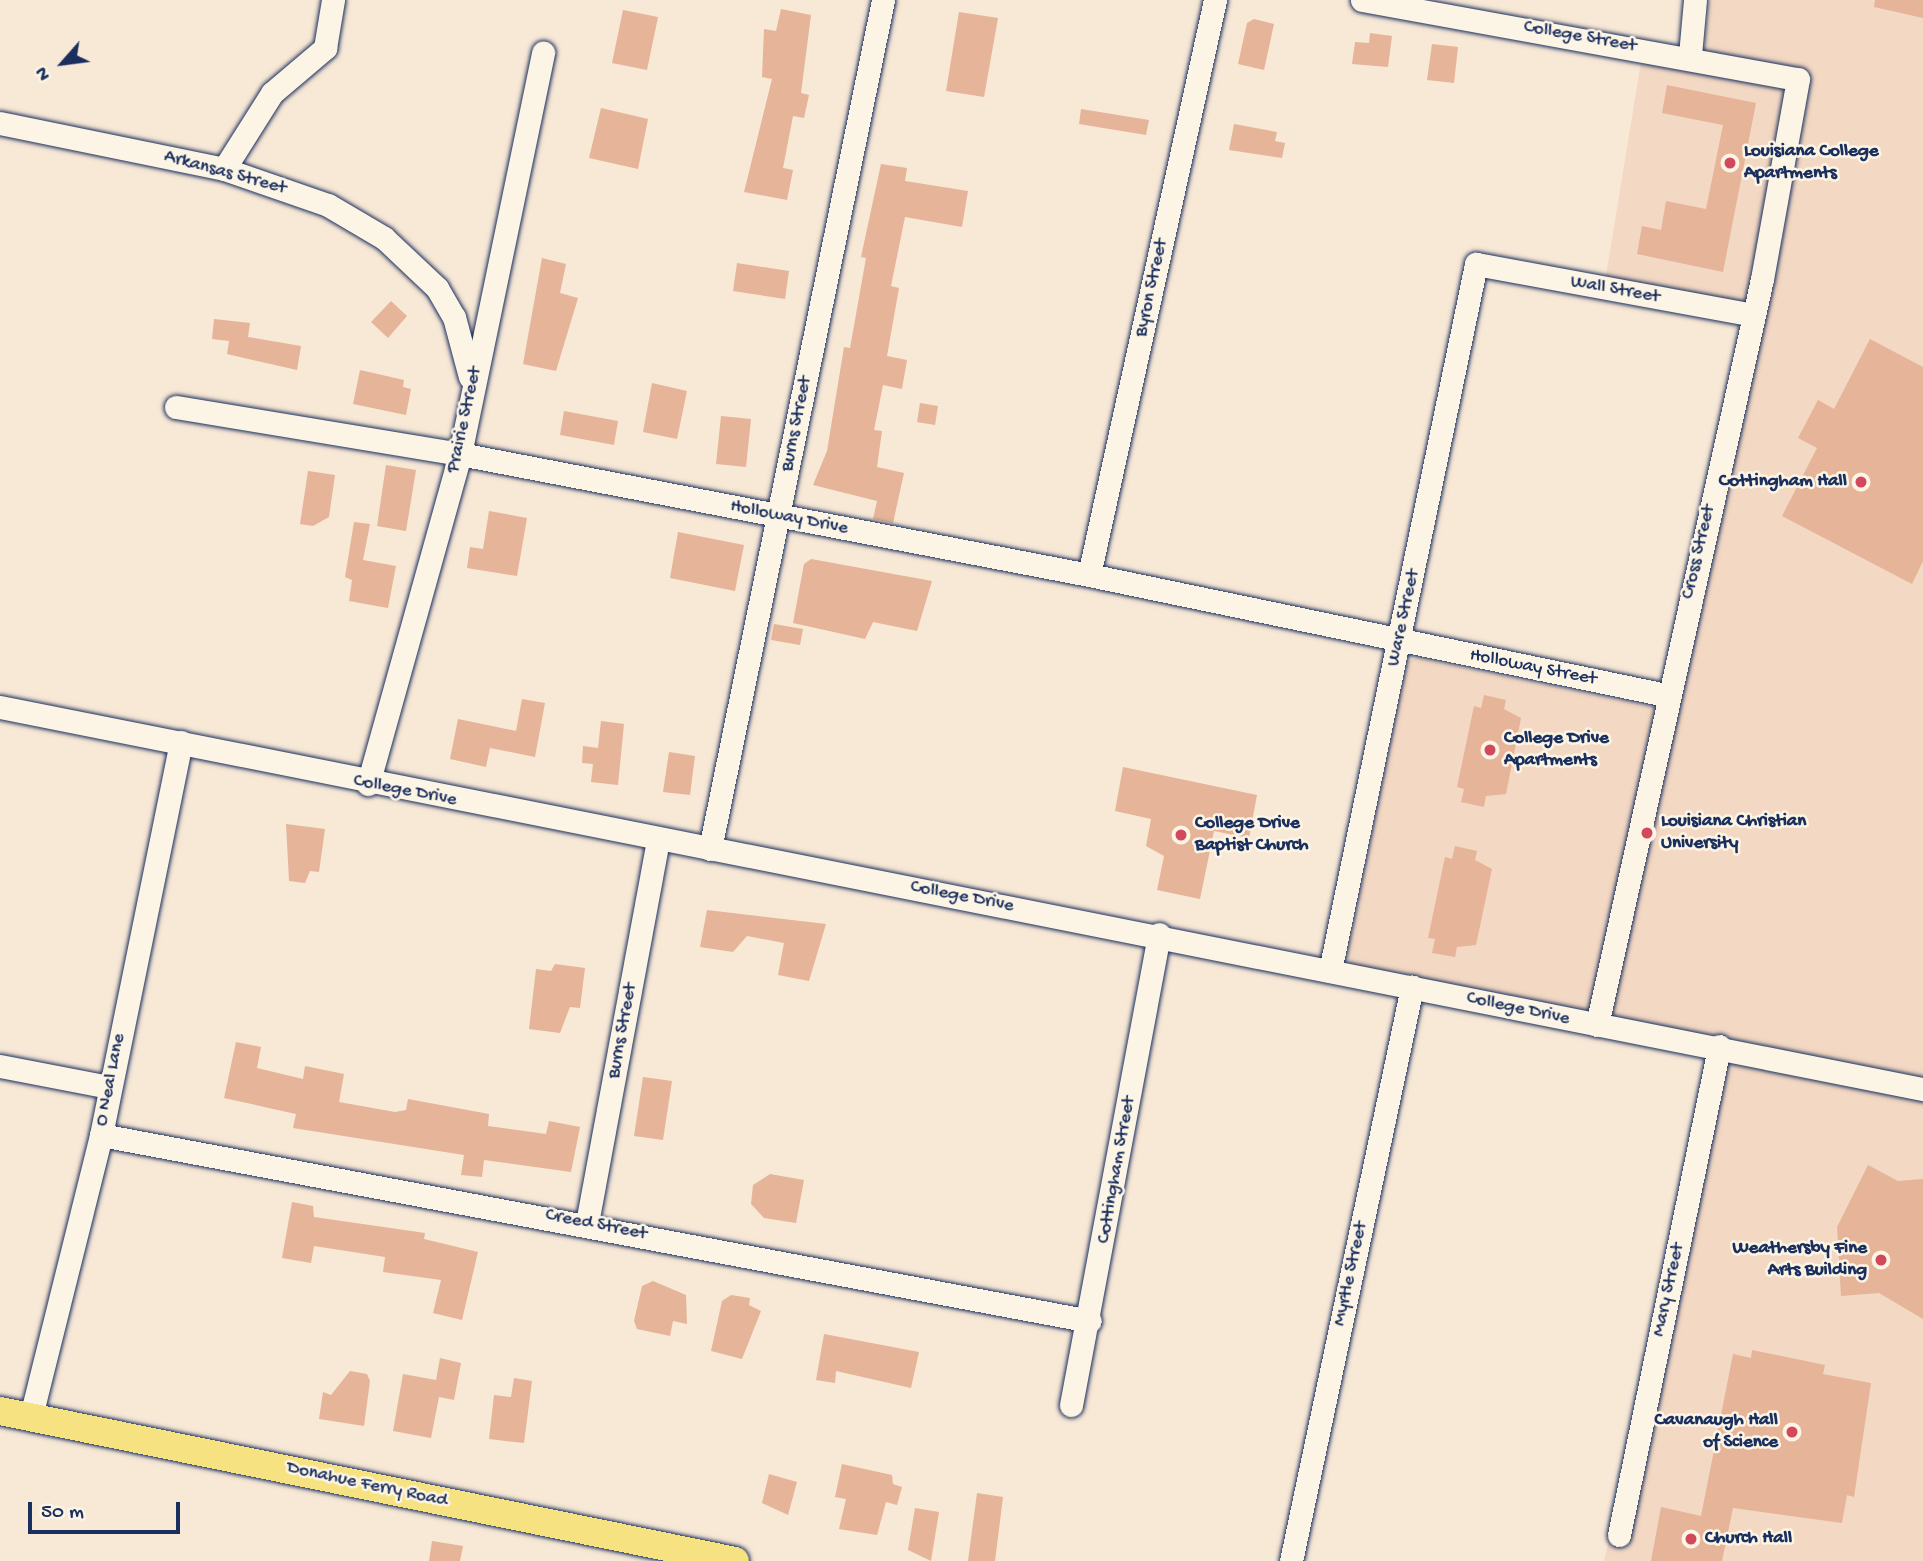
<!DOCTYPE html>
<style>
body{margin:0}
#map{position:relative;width:1923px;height:1561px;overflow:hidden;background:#f8e8d6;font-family:"Gochi Hand",sans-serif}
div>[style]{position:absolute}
.built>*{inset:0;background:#f3d8c3}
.building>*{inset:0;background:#e6b498}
.roads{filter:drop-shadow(0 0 2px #1b2f5e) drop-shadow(0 0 2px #1b2f5e)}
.minor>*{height:23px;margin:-11.5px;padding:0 11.5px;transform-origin:11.5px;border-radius:11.5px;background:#fcf5e5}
.major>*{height:28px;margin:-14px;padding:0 14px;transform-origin:14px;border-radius:14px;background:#f7e281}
.dots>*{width:19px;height:19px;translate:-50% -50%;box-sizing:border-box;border:4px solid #fcf5e5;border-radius:50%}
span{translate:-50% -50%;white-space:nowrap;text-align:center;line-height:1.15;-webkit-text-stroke:5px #fcf5e5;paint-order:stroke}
.street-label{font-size:19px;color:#1b2f5e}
.poi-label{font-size:19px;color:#1b2f5e;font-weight:700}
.left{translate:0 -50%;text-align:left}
.right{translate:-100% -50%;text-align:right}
.north{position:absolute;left:28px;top:28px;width:70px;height:70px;-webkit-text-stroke:5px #fcf5e5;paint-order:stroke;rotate:242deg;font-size:19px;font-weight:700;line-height:28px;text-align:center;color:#1b2f5e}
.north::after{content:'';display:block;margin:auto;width:24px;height:32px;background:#1b2f5e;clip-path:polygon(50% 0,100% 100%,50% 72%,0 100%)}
.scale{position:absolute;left:28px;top:1502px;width:152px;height:32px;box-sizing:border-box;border:4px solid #1b2f5e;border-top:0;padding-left:9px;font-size:21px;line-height:24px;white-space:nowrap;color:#1b2f5e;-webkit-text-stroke:5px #fcf5e5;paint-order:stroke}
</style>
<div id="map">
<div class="built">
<i style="clip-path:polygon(1709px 0,1923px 0,1923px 1561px,1604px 1561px,1729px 1040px,1351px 964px,1347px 957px,1407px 662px,1416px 658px,1668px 710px,1757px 307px,1606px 276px,1641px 62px,1702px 73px)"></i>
</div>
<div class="building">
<i style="clip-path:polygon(1875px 0,1923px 0,1923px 18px,1874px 7px)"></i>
<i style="clip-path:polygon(781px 9px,811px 15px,801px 93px,809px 95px,804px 118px,793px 116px,783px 168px,793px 170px,787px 200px,744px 192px,772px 79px,762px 77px,764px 29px,776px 31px)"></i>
<i style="clip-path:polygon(623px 10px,658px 17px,647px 70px,612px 63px)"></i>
<i style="clip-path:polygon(959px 12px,998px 18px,984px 97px,946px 91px)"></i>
<i style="clip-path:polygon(1254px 19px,1274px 24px,1264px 70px,1238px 64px,1247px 23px)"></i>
<i style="clip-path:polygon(1370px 33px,1392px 36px,1388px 67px,1352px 64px,1355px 42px,1369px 43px)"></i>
<i style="clip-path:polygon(1432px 44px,1458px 47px,1454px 83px,1427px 80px)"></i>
<i style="clip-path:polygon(1667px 85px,1756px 103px,1723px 272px,1637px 254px,1642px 226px,1661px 230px,1666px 201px,1706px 209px,1723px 125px,1662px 113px)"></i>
<i style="clip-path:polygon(601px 108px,648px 119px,638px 169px,589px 158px)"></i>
<i style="clip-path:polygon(1081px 109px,1149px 120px,1146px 135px,1079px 124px)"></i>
<i style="clip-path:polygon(1234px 124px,1277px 132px,1275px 141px,1285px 143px,1282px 158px,1229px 150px)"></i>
<i style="clip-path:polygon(881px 164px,907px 168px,905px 181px,968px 191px,962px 227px,905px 217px,891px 286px,899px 288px,887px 356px,907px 360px,902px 389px,883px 385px,874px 430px,882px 431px,877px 467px,904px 473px,893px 523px,873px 519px,877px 501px,813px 485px,827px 451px,844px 347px,850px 348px,866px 258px,861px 257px)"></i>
<i style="clip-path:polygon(542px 258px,566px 264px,560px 293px,578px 298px,556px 371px,523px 364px)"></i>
<i style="clip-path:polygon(737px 263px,789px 271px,785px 299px,733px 291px)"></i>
<i style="clip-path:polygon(391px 301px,407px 316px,388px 338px,371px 322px)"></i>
<i style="clip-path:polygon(214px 319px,250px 323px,248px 337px,301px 346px,297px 370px,227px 354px,229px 341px,212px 339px)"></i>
<i style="clip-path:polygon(1870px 339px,1923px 367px,1923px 561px,1912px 584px,1782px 516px,1817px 448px,1798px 438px,1818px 400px,1834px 409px)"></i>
<i style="clip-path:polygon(360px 370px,404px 380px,403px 387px,411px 389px,406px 415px,353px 404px)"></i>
<i style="clip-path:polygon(652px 383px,687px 391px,677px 439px,643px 432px)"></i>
<i style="clip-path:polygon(920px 403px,938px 406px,935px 425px,917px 422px)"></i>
<i style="clip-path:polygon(564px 411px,618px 421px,614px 445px,560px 435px)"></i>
<i style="clip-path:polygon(721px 416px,751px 419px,746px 467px,716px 464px)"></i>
<i style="clip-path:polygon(386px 465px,416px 470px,406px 531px,377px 526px)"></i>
<i style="clip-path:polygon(308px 471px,335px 475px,329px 517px,313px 526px,300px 524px)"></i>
<i style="clip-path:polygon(489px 511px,527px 518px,517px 576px,467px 568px,470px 547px,483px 549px)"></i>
<i style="clip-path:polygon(354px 522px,370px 524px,363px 560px,396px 566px,388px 608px,349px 601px,352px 580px,345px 577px)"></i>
<i style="clip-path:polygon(678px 532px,744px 545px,735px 591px,670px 578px)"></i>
<i style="clip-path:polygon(811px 559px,932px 581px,917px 631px,873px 622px,865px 639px,793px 623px,804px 564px)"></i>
<i style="clip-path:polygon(774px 624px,803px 629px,800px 645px,771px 640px)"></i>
<i style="clip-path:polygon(1484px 695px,1506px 700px,1504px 709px,1521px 718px,1506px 794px,1486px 796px,1484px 807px,1461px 802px,1464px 789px,1457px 787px,1474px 706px,1481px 708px)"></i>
<i style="clip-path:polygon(522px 699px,545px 703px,535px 757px,490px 748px,486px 767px,450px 759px,458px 719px,516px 731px)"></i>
<i style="clip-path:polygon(601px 721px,624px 724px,618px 785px,591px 782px,593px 764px,582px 763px,583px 746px,598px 748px)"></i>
<i style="clip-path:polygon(669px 752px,695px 756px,690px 795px,663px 792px)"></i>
<i style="clip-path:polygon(1123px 767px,1257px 795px,1249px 838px,1214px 831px,1200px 899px,1157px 890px,1164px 856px,1146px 846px,1151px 819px,1115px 811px)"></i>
<i style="clip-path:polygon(286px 824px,325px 829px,319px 872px,310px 871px,305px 883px,289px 881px)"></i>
<i style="clip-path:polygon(1455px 846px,1477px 851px,1475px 860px,1492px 869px,1476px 945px,1457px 947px,1455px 957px,1432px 953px,1435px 939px,1428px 938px,1445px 857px,1452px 859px)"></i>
<i style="clip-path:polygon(707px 910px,826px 924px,809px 981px,778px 975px,784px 943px,747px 936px,733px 952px,700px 947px)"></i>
<i style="clip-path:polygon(555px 964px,585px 968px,580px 1008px,570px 1007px,560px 1033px,529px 1029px,536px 969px,551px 971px)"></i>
<i style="clip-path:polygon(236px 1042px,261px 1047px,257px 1068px,303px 1079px,305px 1066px,344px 1074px,339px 1102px,395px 1112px,406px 1110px,408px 1099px,489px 1114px,488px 1126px,546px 1134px,549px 1121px,580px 1127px,571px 1172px,484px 1160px,482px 1177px,461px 1175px,464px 1155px,293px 1128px,296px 1114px,224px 1098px)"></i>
<i style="clip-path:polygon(643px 1077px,672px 1081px,663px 1140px,634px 1136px)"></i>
<i style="clip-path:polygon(1868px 1165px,1898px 1181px,1923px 1179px,1923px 1319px,1879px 1293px,1841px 1296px,1837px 1227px)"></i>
<i style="clip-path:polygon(770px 1174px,804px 1180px,796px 1223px,764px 1218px,751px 1204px,753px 1185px)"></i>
<i style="clip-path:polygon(292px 1202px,313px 1206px,314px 1217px,425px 1233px,424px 1239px,478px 1252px,462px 1320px,433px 1313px,441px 1280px,383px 1272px,385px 1257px,314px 1246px,311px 1263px,282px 1258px)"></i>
<i style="clip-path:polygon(653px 1281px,686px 1295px,687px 1324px,673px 1321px,670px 1336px,637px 1329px,634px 1321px,642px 1286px)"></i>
<i style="clip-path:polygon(731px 1295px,750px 1298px,749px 1305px,761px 1311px,742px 1359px,711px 1351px,722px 1301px)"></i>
<i style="clip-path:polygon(824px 1334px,919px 1352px,911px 1388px,836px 1371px,835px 1383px,816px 1380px)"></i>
<i style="clip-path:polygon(1752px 1350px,1825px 1365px,1823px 1374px,1871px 1383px,1854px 1497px,1847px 1495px,1842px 1523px,1733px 1508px,1722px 1561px,1651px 1561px,1661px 1507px,1701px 1516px,1733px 1354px,1751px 1358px)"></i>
<i style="clip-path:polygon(440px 1358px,461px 1363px,454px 1400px,439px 1397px,431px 1438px,393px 1431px,403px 1374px,436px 1380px)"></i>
<i style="clip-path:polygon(350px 1371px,367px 1374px,370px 1381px,364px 1426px,319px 1419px,323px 1392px,331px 1395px)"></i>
<i style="clip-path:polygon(514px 1378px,532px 1381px,524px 1443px,489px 1439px,494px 1395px,511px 1397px)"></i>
<i style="clip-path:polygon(842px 1464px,892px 1475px,893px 1484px,902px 1487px,897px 1505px,886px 1502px,877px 1535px,839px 1529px,846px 1499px,835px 1497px)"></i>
<i style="clip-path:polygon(769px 1474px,797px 1482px,788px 1515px,762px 1503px)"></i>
<i style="clip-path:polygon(977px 1493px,1003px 1497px,995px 1561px,968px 1561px)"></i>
<i style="clip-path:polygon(915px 1508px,939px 1512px,931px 1561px,908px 1550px)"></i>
<i style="clip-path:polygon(432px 1541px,463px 1546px,460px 1561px,429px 1561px)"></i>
</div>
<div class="roads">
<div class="minor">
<i style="left:1362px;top:0;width:443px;rotate:10.3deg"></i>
<i style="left:1798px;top:79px;width:203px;rotate:100.2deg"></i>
<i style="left:1762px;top:279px;width:764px;rotate:102.47deg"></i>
<i style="left:1690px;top:55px;width:55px;rotate:-84.8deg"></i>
<i style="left:0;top:123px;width:229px;rotate:11.6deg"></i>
<i style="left:224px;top:169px;width:110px;rotate:19.1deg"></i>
<i style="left:328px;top:205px;width:65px;rotate:30.5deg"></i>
<i style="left:384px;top:238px;width:73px;rotate:43.3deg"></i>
<i style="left:437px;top:288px;width:34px;rotate:60deg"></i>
<i style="left:454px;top:317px;width:62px;rotate:75.1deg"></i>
<i style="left:224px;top:169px;width:90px;rotate:-57.7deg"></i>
<i style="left:272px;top:93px;width:70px;rotate:-40.3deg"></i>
<i style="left:325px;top:48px;width:49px;rotate:-80.5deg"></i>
<i style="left:176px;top:407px;width:288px;rotate:9.4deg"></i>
<i style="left:460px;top:454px;width:641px;rotate:10.89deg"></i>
<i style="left:1089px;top:575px;width:589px;rotate:11.75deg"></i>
<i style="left:1089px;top:575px;width:589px;rotate:-77.64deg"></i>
<i style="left:0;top:707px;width:1961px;rotate:11.24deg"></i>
<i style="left:368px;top:784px;width:343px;rotate:-74.4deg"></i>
<i style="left:460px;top:454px;width:410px;rotate:-78.3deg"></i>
<i style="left:710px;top:849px;width:866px;rotate:-78.48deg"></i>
<i style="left:1330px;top:971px;width:722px;rotate:-78.33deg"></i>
<i style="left:1476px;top:264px;width:282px;rotate:10.4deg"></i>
<i style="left:0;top:1066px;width:111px;rotate:10.9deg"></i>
<i style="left:101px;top:1135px;width:1006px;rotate:10.65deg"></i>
<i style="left:587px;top:1223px;width:391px;rotate:-79.5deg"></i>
<i style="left:1071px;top:1405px;width:479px;rotate:-79.4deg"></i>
<i style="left:31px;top:1416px;width:290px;rotate:-76deg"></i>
<i style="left:101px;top:1135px;width:401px;rotate:-78.5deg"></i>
<i style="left:1619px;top:1535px;width:499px;rotate:-78.4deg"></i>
<i style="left:1291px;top:1561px;width:587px;rotate:-78.1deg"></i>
</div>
<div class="major">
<i style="left:0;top:1411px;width:750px;rotate:11.53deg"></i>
</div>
</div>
<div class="dots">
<i style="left:1730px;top:163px;background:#d1495b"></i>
<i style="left:1861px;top:482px;background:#d1495b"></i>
<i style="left:1490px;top:750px;background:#d1495b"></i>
<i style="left:1647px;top:833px;background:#d1495b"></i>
<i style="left:1181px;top:835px;background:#d1495b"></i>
<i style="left:1881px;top:1260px;background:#d1495b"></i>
<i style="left:1792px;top:1432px;background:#d1495b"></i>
<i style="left:1691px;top:1539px;background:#d1495b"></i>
</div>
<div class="street-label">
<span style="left:1580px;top:37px;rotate:10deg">College Street</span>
<span style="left:225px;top:173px;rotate:15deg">Arkansas Street</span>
<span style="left:1152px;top:288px;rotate:-78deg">Byron Street</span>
<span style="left:1615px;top:290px;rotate:10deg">Wall Street</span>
<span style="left:465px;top:420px;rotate:-78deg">Prairie Street</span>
<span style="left:797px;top:424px;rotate:-79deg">Burns Street</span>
<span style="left:789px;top:518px;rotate:11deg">Holloway Drive</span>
<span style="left:1699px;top:552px;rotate:-77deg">Cross Street</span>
<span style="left:1404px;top:618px;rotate:-78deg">Ware Street</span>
<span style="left:1533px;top:668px;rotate:11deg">Holloway Street</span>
<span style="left:405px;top:791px;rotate:11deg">College Drive</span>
<span style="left:962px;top:897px;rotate:11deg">College Drive</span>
<span style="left:1518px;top:1009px;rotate:12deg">College Drive</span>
<span style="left:623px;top:1031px;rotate:-80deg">Burns Street</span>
<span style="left:111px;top:1080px;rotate:-79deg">O Neal Lane</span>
<span style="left:1117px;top:1170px;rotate:-80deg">Cottingham Street</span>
<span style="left:596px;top:1225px;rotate:11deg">Creed Street</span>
<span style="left:1351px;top:1274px;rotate:-78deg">Myrtle Street</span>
<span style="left:1669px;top:1290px;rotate:-78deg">Mary Street</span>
<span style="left:367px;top:1485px;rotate:12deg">Donahue Ferry Road</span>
</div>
<div class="poi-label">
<span class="left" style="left:1744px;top:163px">Louisiana College<br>Apartments</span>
<span class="right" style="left:1847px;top:482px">Cottingham Hall</span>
<span class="left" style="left:1504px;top:750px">College Drive<br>Apartments</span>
<span class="left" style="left:1661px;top:833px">Louisiana Christian<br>University</span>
<span class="left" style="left:1195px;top:835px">College Drive<br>Baptist Church</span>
<span class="right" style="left:1867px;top:1260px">Weathersby Fine<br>Arts Building</span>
<span class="right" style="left:1778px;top:1432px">Cavanaugh Hall<br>of Science</span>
<span class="left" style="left:1705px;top:1539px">Church Hall</span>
</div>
<div class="north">N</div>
<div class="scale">50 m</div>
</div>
